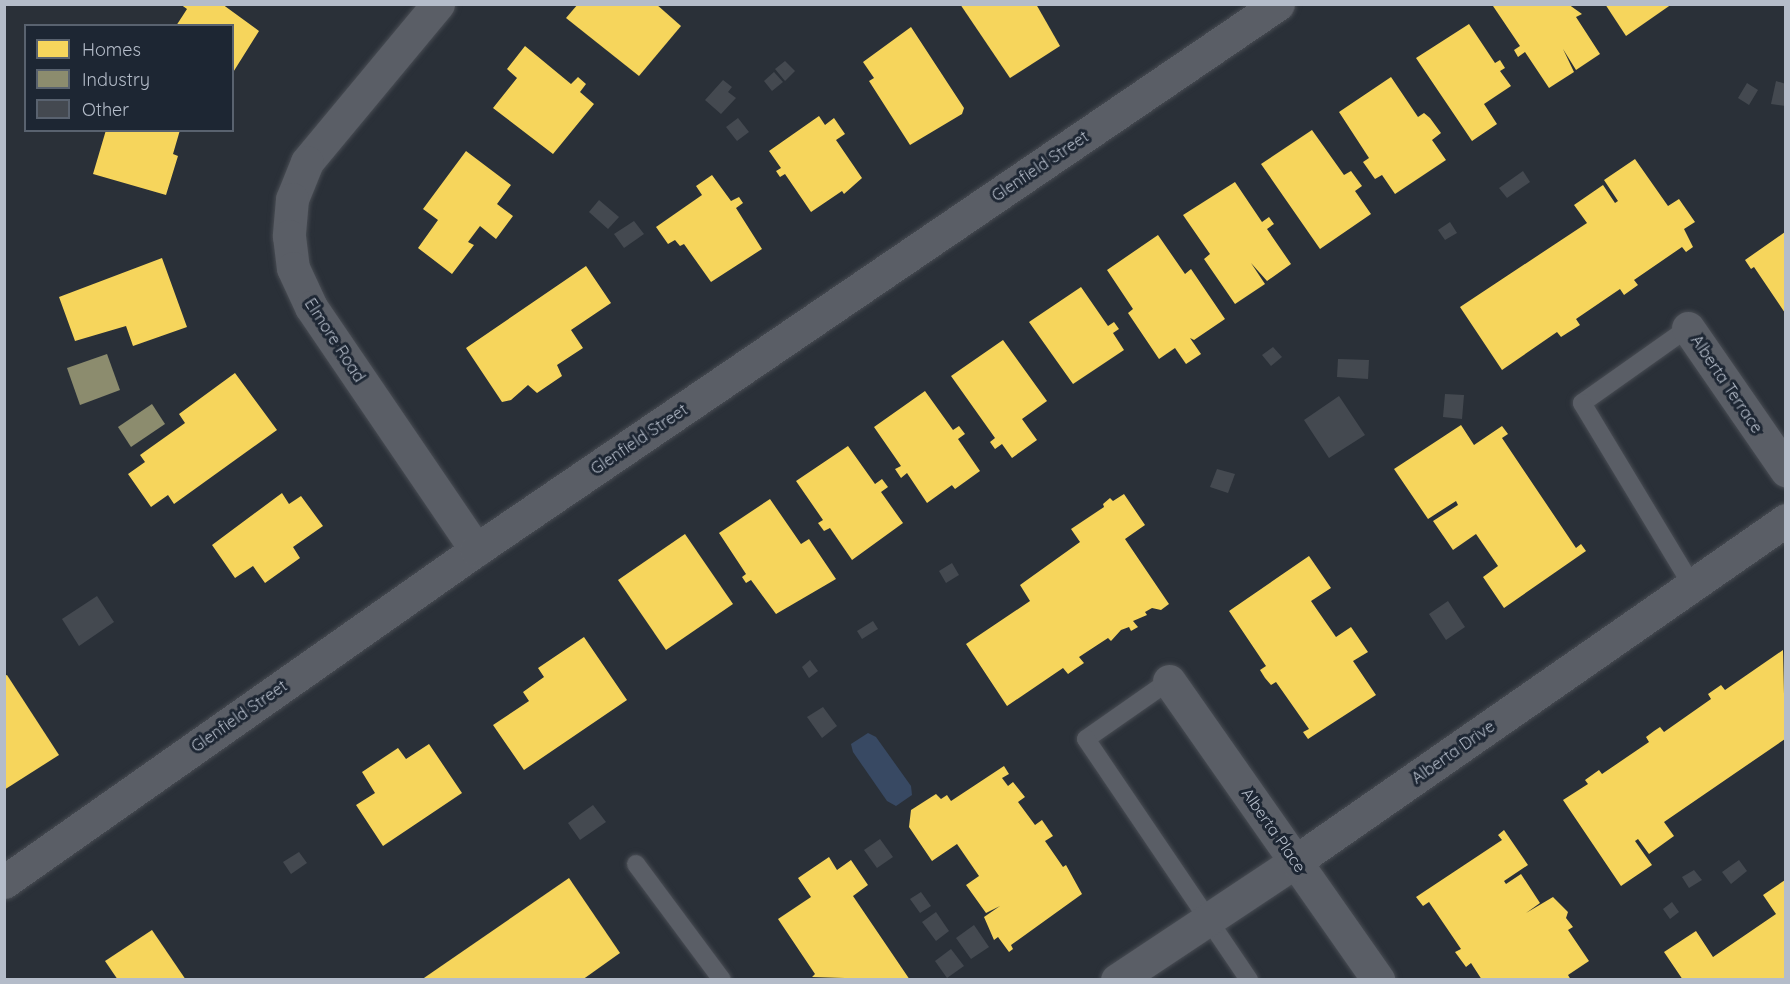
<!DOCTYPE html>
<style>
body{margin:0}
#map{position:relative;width:1790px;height:984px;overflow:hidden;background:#2a3038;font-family:Quicksand,sans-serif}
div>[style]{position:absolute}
.water>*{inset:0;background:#384963}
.homes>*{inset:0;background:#f6d55c}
.industry>*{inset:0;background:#8c8c6e}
.building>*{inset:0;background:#444950}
.roads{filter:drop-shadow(0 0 2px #484c53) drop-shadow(0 0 2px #484c53)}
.service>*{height:18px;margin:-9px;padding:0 9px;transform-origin:9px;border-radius:9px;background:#5a5e66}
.minor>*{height:33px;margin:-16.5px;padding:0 16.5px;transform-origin:16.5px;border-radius:16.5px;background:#5a5e66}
span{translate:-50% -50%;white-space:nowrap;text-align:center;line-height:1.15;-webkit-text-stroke:6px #1d2633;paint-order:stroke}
.street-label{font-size:16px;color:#b4bcc9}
.frame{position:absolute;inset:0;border:6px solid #b4bcc9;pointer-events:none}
.legend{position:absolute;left:24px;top:24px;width:210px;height:108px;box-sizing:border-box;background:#1d2633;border:2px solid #59626f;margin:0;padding:8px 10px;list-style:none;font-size:18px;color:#b4bcc9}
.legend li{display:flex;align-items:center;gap:12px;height:30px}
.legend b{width:30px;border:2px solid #59626f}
</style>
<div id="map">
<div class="water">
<i style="clip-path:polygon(868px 733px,876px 737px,911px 786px,912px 795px,896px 806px,887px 801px,853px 752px,851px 744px)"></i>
</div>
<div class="homes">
<i style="clip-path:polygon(180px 4px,222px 4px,259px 31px,232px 74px,232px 26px,176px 26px,187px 9px)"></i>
<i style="clip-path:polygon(578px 4px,656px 4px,681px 26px,639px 76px,566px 18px)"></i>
<i style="clip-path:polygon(960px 4px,1036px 4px,1060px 46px,1010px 78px)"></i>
<i style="clip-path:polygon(1568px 4px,1582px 14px,1576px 17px,1600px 54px,1576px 70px,1563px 49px,1574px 72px,1549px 88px,1525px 52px,1518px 57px,1514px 50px,1520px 46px,1493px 6px)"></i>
<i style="clip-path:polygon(1605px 4px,1672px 4px,1626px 36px)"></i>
<i style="clip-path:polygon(1469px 24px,1495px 63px,1500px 60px,1505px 68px,1500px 71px,1511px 86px,1484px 104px,1497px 124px,1472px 141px,1416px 58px)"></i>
<i style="clip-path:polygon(911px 27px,964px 108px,962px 114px,910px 145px,869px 81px,874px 78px,863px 62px)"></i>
<i style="clip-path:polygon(525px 46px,571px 84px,578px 77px,586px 84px,580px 92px,594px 104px,553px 154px,493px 108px,517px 78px,507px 69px)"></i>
<i style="clip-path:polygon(1391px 77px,1418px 117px,1424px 113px,1430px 118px,1441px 133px,1432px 140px,1446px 160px,1395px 194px,1382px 175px,1375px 179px,1363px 162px,1369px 158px,1339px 112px)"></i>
<i style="clip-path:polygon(819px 116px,825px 125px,834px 118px,845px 134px,836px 140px,862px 178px,844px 194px,842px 191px,811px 212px,785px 174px,780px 177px,776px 171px,781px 168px,769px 151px)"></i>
<i style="clip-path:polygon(106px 130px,180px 130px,173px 154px,178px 156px,166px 195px,93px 174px)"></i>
<i style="clip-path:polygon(1312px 130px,1344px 175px,1351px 171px,1362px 186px,1355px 191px,1371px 214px,1320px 249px,1261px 164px)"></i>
<i style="clip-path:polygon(466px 151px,511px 185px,497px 204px,513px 216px,496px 239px,480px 226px,468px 242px,474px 245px,452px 274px,418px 248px,438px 220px,423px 209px)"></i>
<i style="clip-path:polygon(1635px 159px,1668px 206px,1679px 199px,1695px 222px,1684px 229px,1693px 247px,1686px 252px,1682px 247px,1634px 280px,1638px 285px,1624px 295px,1620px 289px,1576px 319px,1580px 325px,1561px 337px,1557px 332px,1502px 370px,1460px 307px,1587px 223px,1574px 205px,1603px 185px,1615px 203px,1618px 201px,1604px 180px)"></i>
<i style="clip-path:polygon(712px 175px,731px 201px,739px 197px,743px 203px,736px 208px,762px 249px,711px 282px,684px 244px,680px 246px,675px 240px,668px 244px,656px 227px,702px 195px,696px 186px)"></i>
<i style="clip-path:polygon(1235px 182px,1262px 222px,1269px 217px,1274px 224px,1267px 229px,1291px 264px,1267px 281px,1251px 263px,1265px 284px,1235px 304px,1204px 259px,1210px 254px,1183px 215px)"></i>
<i style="clip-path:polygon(1785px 232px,1785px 313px,1754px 267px,1751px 269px,1745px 260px)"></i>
<i style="clip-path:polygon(1158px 235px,1185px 274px,1191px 269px,1225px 319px,1194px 340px,1190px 338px,1201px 354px,1186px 364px,1175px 348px,1159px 359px,1128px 313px,1133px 309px,1107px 270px)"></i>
<i style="clip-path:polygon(162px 258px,187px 327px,133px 346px,126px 326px,75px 341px,59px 297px)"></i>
<i style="clip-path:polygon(586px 266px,611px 303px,571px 330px,583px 348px,557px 365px,562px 376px,537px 393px,528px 385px,511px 400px,502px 402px,466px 348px)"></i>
<i style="clip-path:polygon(1081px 287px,1108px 326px,1114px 322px,1119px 329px,1113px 333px,1124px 350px,1073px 384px,1029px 322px)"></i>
<i style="clip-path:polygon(1003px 340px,1047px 401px,1022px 419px,1037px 440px,1012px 458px,1002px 444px,995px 449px,990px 442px,995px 438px,951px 376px)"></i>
<i style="clip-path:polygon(235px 373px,277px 430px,174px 504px,168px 495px,151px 507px,128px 474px,145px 462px,140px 455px,185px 423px,179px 414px)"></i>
<i style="clip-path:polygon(925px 391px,953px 430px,959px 426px,965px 434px,958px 439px,980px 471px,955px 489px,943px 474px,952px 485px,927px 503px,907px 473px,901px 478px,895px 469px,901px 466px,874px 427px)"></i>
<i style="clip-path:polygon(1461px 425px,1474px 445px,1502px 426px,1508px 434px,1502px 438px,1576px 548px,1581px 544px,1586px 551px,1504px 608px,1483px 577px,1498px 566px,1476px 534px,1453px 550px,1433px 521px,1458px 505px,1456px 501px,1428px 519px,1394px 469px)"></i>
<i style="clip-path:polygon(848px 446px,875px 484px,882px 479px,888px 487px,881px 492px,903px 523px,852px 560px,830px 528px,824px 531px,818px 523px,823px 520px,796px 481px)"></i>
<i style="clip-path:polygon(282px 493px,289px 504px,301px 496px,323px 526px,293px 547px,300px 558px,265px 583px,253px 566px,235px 578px,212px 545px)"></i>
<i style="clip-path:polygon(1124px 494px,1145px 525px,1125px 539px,1169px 604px,1161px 610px,1152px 608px,1145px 612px,1147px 615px,1133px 621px,1138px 627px,1131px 631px,1129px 627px,1121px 630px,1111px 641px,1108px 638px,1079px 657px,1084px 663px,1075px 669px,1068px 674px,1063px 668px,1007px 706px,966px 644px,1030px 601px,1020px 585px,1080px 542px,1071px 529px,1104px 507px,1103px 504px,1110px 498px,1113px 501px)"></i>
<i style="clip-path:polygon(770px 499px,801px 544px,809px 539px,836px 579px,776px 614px,751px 580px,746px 583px,742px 577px,746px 574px,719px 533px)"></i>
<i style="clip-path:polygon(685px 534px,733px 604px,666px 650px,618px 580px)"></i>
<i style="clip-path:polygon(1309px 556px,1331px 588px,1311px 601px,1336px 637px,1351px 627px,1368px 652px,1353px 661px,1376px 695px,1308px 739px,1303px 732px,1309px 729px,1276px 682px,1271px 685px,1265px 678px,1260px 670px,1266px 666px,1229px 611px)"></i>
<i style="clip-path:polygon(584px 637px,627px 700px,524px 770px,493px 725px,529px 701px,523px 692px,544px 677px,538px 668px)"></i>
<i style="clip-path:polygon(1783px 650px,1785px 739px,1664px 822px,1674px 836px,1649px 854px,1638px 839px,1635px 841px,1652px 865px,1621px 886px,1563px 800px,1588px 784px,1585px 780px,1599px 770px,1602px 774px,1649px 742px,1646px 737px,1654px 731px,1660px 727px,1664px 732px,1711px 699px,1708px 694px,1721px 685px,1725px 690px)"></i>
<i style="clip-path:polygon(7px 675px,59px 755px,4px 790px,4px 676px)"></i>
<i style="clip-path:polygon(429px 744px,462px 793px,383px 846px,356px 805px,375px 793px,362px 772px,398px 748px,406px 759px)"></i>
<i style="clip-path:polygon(1004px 766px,1009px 774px,1002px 778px,1008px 786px,1013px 782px,1025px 797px,1018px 802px,1035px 825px,1042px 820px,1053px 836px,1045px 841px,1063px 867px,1066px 865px,1082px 894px,1011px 945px,1013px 949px,1009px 952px,998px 937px,994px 940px,984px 917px,1000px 906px,986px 913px,966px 885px,979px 876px,957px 844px,932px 861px,909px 827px,911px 810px,936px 794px,941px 799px,947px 795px,951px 801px)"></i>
<i style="clip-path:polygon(1504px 830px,1528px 865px,1504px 881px,1506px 884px,1521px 874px,1540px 903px,1526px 913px,1553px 897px,1568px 912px,1566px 918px,1573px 927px,1568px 930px,1589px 961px,1568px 975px,1571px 980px,1482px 980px,1471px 963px,1466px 967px,1455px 952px,1461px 949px,1429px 902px,1423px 906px,1416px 897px,1502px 840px,1498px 835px)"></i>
<i style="clip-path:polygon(829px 857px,837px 870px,851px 860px,868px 885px,853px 896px,910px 980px,812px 977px,815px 974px,778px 919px,811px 897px,798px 878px)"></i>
<i style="clip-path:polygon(569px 878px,620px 953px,582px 980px,421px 980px)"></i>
<i style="clip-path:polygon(1785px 880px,1785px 980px,1683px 980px,1664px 952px,1696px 931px,1713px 957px,1776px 914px,1763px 895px)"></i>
<i style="clip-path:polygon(152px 930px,186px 980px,118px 980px,105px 961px)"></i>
</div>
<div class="industry">
<i style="clip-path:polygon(107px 354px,120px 390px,80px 405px,67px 368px)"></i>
<i style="clip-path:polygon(152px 404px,165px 424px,131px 447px,118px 427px)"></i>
</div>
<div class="building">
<i style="clip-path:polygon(785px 61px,795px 71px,785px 81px,775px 69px)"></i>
<i style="clip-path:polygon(774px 72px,783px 82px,772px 91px,764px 81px)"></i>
<i style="clip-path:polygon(723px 80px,732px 87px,728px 92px,736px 98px,721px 114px,705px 100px)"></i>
<i style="clip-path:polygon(1776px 81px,1786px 84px,1786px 106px,1771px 104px)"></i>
<i style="clip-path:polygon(1747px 83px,1758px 90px,1749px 105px,1738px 98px)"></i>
<i style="clip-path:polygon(738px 118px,749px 132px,737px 141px,726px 127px)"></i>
<i style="clip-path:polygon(1523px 171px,1530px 182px,1507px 198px,1499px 188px)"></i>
<i style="clip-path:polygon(599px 200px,619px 217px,608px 229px,589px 212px)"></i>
<i style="clip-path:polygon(634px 221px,644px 234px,624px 248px,614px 234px)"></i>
<i style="clip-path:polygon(1450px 222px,1457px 233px,1445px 240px,1438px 230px)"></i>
<i style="clip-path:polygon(1273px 347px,1282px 357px,1271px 366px,1262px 355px)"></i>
<i style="clip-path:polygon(1338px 359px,1369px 360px,1368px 379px,1337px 377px)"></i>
<i style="clip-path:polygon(1445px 394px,1464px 395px,1462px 419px,1443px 417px)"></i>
<i style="clip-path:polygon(1339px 396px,1365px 435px,1329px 458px,1304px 420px)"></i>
<i style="clip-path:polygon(1217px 469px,1235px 474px,1228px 493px,1210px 487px)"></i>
<i style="clip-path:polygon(952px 563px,959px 575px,946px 583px,939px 571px)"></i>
<i style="clip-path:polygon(97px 596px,114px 622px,79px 646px,62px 619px)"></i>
<i style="clip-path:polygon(1448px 601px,1465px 627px,1446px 640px,1429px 614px)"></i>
<i style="clip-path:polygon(873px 621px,878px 629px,862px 639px,857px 631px)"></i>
<i style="clip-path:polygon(810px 660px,818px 671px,809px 678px,802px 667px)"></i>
<i style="clip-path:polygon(823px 707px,837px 726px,822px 738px,807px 717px)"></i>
<i style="clip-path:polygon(593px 805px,606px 822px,580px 840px,568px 823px)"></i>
<i style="clip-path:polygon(880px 839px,893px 857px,877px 868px,864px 850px)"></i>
<i style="clip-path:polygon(299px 852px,307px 863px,291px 874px,283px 862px)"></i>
<i style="clip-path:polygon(1739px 860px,1747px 871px,1731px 884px,1722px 872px)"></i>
<i style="clip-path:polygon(1694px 870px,1702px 880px,1689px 888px,1682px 877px)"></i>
<i style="clip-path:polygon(921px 892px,931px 906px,920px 913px,910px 899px)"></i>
<i style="clip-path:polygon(1672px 902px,1679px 912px,1670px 919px,1663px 909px)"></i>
<i style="clip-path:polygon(936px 912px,949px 931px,936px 941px,922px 922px)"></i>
<i style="clip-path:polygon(974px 925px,989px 947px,971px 959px,956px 938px)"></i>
<i style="clip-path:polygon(951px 949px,964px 966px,947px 978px,935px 961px)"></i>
</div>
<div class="roads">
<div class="service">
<i style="left:1688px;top:328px;width:130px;rotate:144.7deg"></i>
<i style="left:1582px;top:403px;width:213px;rotate:58.9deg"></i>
<i style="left:1169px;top:681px;width:101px;rotate:145.1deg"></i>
<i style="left:1086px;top:739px;width:291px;rotate:55.9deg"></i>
<i style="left:636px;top:864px;width:144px;rotate:53.4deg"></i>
</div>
<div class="minor">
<i style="left:438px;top:4px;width:205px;rotate:129.7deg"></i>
<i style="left:307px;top:162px;width:40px;rotate:112deg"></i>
<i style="left:292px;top:199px;width:37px;rotate:95deg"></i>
<i style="left:289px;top:236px;width:32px;rotate:83deg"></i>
<i style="left:293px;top:268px;width:43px;rotate:65.2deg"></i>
<i style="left:311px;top:307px;width:294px;rotate:55.8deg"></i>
<i style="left:1688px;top:328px;width:173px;rotate:55.4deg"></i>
<i style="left:1169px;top:681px;width:365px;rotate:55deg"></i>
<i style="left:4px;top:882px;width:577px;rotate:-35.12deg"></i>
<i style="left:476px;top:550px;width:970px;rotate:-34.25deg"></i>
<i style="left:1117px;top:980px;width:215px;rotate:-33.6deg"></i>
<i style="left:1296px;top:861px;width:597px;rotate:-34.83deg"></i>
</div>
</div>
<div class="street-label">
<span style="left:1040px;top:166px;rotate:-34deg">Glenfield Street</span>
<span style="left:335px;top:340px;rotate:57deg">Elmore Road</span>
<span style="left:1727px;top:384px;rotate:56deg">Alberta Terrace</span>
<span style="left:639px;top:439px;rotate:-34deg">Glenfield Street</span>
<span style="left:239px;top:716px;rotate:-35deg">Glenfield Street</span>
<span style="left:1453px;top:752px;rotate:-35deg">Alberta Drive</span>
<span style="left:1274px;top:830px;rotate:55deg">Alberta Place</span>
</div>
<div class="frame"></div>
<ul class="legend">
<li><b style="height:16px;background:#f6d55c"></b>Homes</li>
<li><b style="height:16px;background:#8c8c6e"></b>Industry</li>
<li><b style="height:16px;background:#444950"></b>Other</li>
</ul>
</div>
